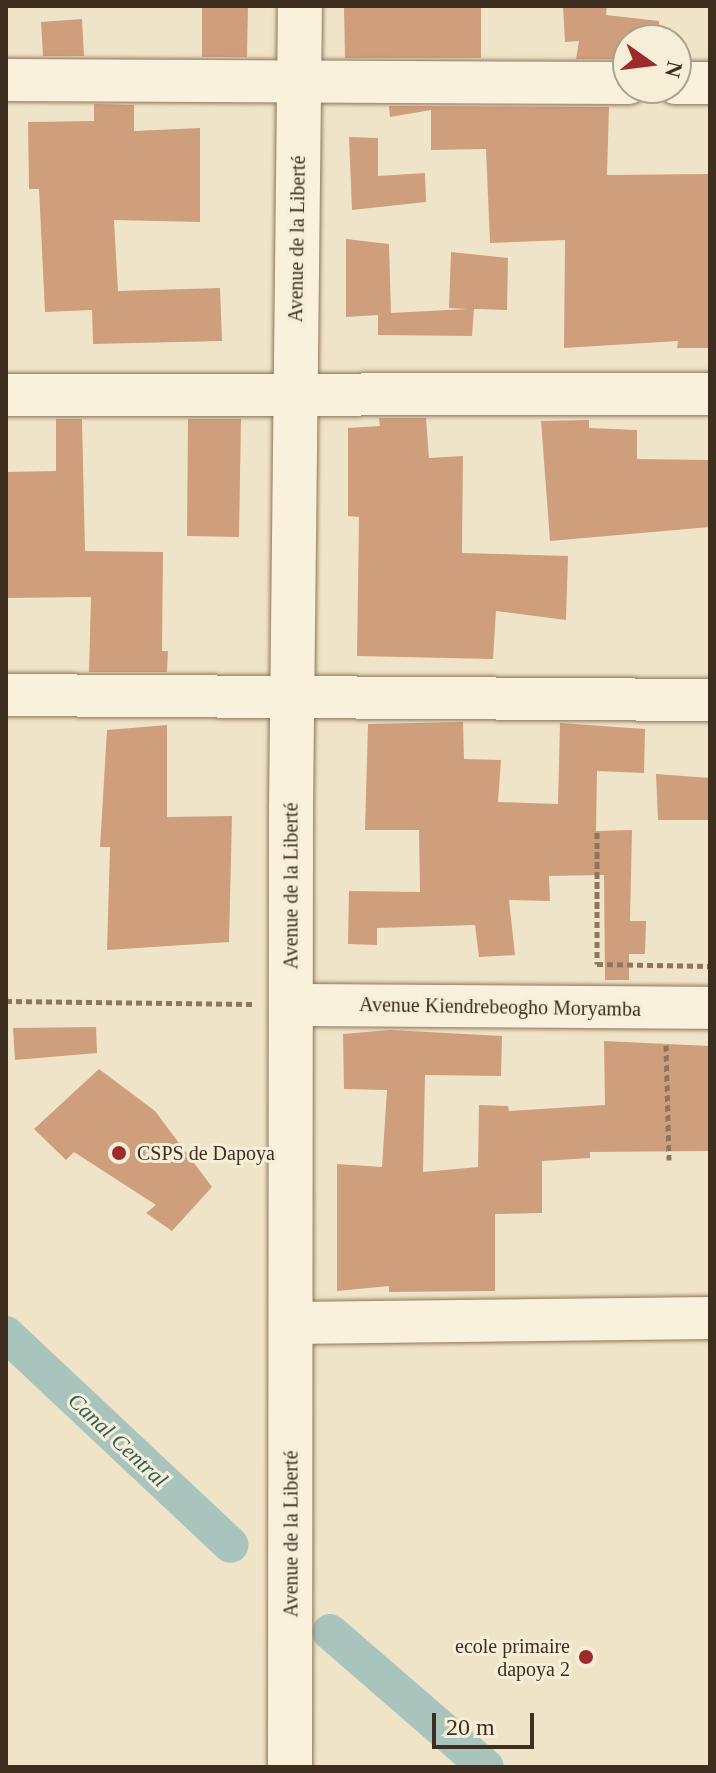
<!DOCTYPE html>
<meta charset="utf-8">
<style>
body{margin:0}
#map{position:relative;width:716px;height:1773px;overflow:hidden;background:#f0e4c8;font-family:Georgia,serif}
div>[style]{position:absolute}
.canal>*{height:36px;margin:-18px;padding:0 18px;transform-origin:18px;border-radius:18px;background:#a9c4bc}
.building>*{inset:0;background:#cf9f7d}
.path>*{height:5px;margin-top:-2.5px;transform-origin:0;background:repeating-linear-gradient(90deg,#8d765c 0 6px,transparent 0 10px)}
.roads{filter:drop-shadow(0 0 2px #8d765c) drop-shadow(0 0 2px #8d765c)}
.street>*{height:42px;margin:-21px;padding:0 21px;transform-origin:21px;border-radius:21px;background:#faf1dc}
.secondary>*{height:44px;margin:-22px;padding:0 22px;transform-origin:22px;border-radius:22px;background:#faf1dc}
.dots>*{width:22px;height:22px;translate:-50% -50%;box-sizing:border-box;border:4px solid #f7eed8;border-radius:50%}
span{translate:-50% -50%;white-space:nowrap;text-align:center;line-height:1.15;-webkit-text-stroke:6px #f7eed8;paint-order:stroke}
.street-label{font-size:20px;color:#3d2e20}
.poi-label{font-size:20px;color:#3d2e20}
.left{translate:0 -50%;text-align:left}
.right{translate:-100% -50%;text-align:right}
.water-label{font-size:22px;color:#2f5d5a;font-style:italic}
.frame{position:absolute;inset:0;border:8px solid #3d2e20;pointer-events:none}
.north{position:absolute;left:612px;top:24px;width:80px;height:80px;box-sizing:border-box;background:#f7eed8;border:2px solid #ada18e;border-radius:50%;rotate:104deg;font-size:22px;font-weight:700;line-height:32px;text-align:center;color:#3d2e20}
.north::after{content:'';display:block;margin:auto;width:28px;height:36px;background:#9e2a2b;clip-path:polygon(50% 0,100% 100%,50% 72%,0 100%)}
.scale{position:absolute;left:432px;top:1713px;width:102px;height:36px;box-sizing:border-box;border:4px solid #3d2e20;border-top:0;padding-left:10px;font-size:24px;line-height:28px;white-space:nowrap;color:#3d2e20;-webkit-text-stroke:6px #f7eed8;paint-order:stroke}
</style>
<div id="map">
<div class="canal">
<i style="left:6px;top:1334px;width:308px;rotate:43.2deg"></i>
<i style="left:330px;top:1632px;width:206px;rotate:40.9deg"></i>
</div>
<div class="building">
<i style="clip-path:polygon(202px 6px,248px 6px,247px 57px,202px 57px)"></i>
<i style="clip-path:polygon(344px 6px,481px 6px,481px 58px,345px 58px)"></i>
<i style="clip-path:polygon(563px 6px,607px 6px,606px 15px,659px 21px,659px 34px,628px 37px,628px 59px,576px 59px,579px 41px,565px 42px)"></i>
<i style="clip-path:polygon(82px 19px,84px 56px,43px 56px,41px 22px)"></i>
<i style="clip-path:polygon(94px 104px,134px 105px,134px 131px,200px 128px,200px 222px,114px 220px,118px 291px,220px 288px,222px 341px,93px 344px,92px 310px,45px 312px,39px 189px,29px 189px,28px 122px,94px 121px)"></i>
<i style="clip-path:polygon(389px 106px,609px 107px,607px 175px,710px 174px,710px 348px,677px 348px,678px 341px,564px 348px,565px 240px,490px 243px,486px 149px,431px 150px,431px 110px,390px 117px)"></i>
<i style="clip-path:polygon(349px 137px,378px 138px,378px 176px,425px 173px,426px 202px,352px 210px)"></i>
<i style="clip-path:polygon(346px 239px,389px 244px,391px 313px,467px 309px,449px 308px,451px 252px,508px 258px,507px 310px,474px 309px,472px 336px,378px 335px,378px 315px,346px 317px)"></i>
<i style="clip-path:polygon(379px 418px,426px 418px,429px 458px,463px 456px,462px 553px,568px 556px,566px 620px,496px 611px,493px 659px,357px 656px,359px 517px,348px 516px,348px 428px,380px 426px)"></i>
<i style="clip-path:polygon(56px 419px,82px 419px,85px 551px,163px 552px,162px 651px,168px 651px,167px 672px,89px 672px,91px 597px,6px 598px,6px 472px,56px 471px)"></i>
<i style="clip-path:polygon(188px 419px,241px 419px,239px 537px,187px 536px)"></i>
<i style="clip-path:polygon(589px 420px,589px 428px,637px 430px,637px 459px,710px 460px,710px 527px,550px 541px,541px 421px)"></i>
<i style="clip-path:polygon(463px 722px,464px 759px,501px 760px,498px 802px,558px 804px,560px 723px,645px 729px,644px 773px,597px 771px,596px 831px,632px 830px,630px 921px,646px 921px,645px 954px,629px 954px,629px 980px,605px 980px,604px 875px,549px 876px,550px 901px,509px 900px,515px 955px,479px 957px,475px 925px,377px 928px,377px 945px,348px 944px,349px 891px,420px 892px,419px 830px,365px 830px,368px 724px)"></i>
<i style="clip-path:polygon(167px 725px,167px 817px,232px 816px,229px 942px,107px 950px,110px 847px,100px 847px,107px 730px)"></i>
<i style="clip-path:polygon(656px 774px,710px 778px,710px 820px,658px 820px)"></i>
<i style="clip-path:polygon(96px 1027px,97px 1053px,15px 1060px,13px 1028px)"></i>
<i style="clip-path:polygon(390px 1030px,502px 1036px,501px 1076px,425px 1075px,423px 1172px,478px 1167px,479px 1105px,508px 1106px,509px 1111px,605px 1105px,604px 1041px,710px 1046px,710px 1151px,590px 1152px,590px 1158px,542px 1161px,542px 1213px,495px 1214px,495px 1291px,389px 1292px,389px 1286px,337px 1291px,337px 1164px,382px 1167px,387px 1090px,344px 1089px,343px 1034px)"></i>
<i style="clip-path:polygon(99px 1069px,155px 1111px,212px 1187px,172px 1231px,146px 1213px,156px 1205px,74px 1152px,66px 1160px,34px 1129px)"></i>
</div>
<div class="path">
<i style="left:597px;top:832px;width:132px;rotate:90deg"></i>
<i style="left:597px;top:964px;width:113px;rotate:1deg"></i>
<i style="left:6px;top:1001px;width:247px;rotate:0.7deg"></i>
<i style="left:666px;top:1045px;width:115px;rotate:88.5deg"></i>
</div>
<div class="roads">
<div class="street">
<i style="left:6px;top:80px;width:622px;rotate:0.28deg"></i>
<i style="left:676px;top:83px;width:34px"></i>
<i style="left:6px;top:395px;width:704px;rotate:-0.08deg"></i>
<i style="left:6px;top:695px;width:704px;rotate:0.41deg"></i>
<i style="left:290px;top:1005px;width:420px;rotate:0.4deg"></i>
<i style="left:292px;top:1323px;width:418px;rotate:-0.7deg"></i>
</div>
<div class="secondary">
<i style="left:290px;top:1767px;width:959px;rotate:-89.94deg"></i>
<i style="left:291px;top:808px;width:802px;rotate:-89.36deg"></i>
</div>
</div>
<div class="dots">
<i style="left:119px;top:1153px;background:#9e2a2b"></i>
<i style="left:586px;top:1657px;background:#9e2a2b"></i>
</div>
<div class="street-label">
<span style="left:297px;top:239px;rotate:-89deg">Avenue de la Liberté</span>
<span style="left:291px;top:886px;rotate:-90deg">Avenue de la Liberté</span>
<span style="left:500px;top:1007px;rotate:1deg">Avenue Kiendrebeogho Moryamba</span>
<span style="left:291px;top:1534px;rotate:-90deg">Avenue de la Liberté</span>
</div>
<div class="poi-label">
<span class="left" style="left:137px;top:1153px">CSPS de Dapoya</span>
<span class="right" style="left:570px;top:1658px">ecole primaire<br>dapoya 2</span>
</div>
<div class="water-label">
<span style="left:118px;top:1440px;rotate:43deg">Canal Central</span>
</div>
<div class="frame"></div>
<div class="north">N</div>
<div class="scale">20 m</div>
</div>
